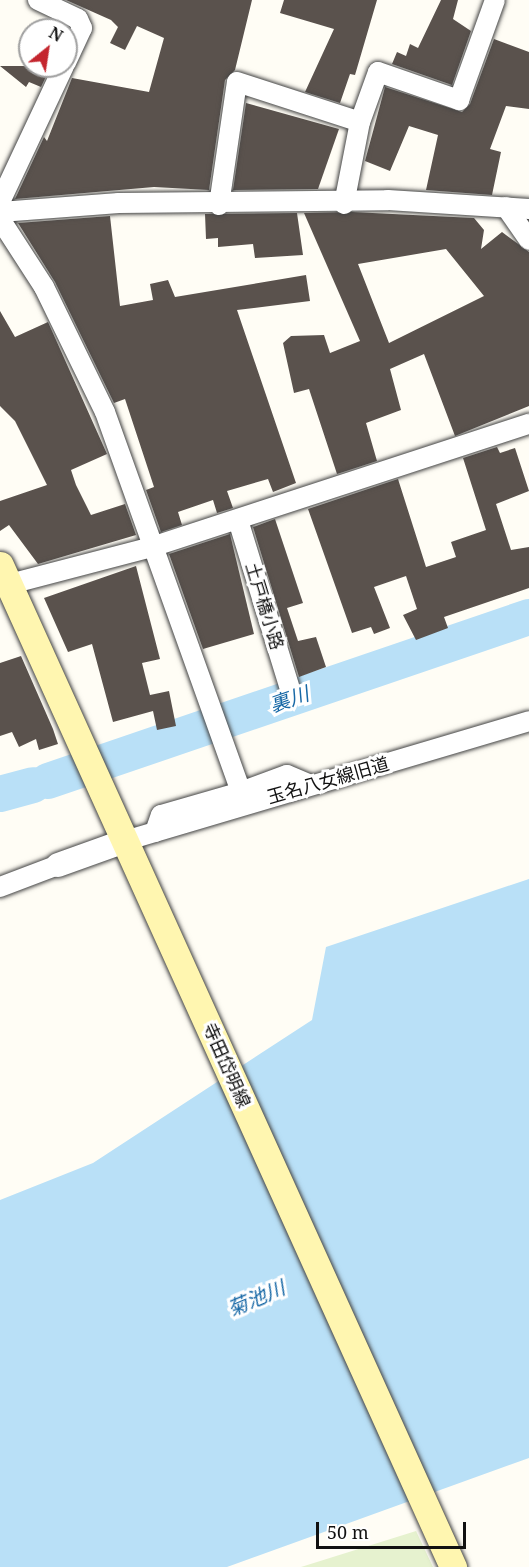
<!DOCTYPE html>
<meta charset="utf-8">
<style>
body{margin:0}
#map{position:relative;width:529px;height:1567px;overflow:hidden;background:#fffdf5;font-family:"Noto Serif","Noto Sans JP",serif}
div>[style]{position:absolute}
.pitch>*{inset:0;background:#e6f2cf}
.water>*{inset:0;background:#b9e0f7}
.river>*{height:36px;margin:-18px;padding:0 18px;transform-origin:18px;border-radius:18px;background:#b9e0f7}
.building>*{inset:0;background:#5a524d}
.roads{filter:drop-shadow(0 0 2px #444) drop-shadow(0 0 2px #444)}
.minor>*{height:20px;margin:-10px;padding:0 10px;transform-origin:10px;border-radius:10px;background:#fff}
.tertiary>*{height:24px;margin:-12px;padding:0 12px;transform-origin:12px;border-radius:12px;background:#fff}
.secondary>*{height:27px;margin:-13.5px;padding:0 13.5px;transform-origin:13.5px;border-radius:13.5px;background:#fff6b0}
span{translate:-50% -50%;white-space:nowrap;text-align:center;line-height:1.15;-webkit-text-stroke:6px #fff;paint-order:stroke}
.street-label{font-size:18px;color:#111}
.water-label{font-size:20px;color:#1768a6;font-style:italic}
.north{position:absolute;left:18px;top:18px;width:60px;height:60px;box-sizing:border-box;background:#fff;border:2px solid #a0a0a0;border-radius:50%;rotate:30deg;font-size:16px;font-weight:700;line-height:24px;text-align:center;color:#111}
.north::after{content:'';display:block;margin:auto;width:21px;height:27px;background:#c4262e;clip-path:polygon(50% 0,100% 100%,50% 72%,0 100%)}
.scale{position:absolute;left:316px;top:1522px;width:150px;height:27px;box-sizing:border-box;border:3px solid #111;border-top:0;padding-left:8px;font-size:18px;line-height:21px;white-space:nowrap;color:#111;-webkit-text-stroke:4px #fff;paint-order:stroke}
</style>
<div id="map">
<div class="pitch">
<i style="clip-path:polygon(416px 1531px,433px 1567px,301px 1567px)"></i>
</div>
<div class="water">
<i style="clip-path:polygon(529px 879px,529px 1458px,227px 1567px,0 1567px,0 1200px,93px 1163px,312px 1020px,326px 947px)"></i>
</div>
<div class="river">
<i style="left:48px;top:781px;width:508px;rotate:-18.83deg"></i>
<i style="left:0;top:794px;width:34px;rotate:-15deg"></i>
</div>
<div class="building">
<i style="clip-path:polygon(66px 0,252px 0,235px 70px,225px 80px,209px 190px,154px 187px,15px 199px,44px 137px,47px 141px,72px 78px,149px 92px,164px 38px,137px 26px,125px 50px,110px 43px,118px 27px,111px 20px)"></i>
<i style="clip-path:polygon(284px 0,377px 0,355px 75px,350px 74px,340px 103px,305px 92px,334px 29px,280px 13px)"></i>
<i style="clip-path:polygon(441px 0,458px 0,453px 19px,471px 31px,452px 85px,392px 64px,397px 52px,406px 56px,410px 44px,418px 48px)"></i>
<i style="clip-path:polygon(494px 39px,529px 52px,529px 109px,506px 106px,490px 149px,501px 152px,492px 195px,426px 190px,438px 135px,409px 126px,390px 171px,365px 161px,385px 87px,462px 112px,470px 104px)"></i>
<i style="clip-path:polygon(0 66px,51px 66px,41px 87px,29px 82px,26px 87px)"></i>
<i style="clip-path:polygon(246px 103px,339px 129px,318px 189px,233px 190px)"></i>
<i style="clip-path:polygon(evenodd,352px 212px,474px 218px,484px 230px,481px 249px,502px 232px,529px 252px,529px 406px,455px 436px,424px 354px,390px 369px,401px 410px,366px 423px,377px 461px,337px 474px,309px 389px,294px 393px,283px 343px,291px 336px,324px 335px,330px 353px,360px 341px,304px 213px,352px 212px,446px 249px,484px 296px,389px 343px,358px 264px,446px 249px)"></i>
<i style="clip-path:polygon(297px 213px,303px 255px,255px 258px,253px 244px,218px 247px,218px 238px,206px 239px,205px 214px)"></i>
<i style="clip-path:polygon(110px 216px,120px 306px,153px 300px,150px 284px,168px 280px,175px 297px,306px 275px,310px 301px,237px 310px,296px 483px,273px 492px,268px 479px,227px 491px,233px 508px,217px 513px,213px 500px,178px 512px,182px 525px,161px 532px,146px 490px,154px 487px,125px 399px,114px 403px,55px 282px,18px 223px)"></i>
<i style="clip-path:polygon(0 311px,15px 337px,48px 322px,107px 454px,71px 470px,76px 485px,91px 515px,125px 504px,136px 535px,38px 564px,9px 525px,0 531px,0 501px,47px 485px,15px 421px,0 406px)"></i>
<i style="clip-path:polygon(497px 447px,500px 453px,515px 448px,529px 491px,496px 504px,511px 550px,529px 547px,529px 588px,444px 617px,448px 628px,416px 640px,403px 615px,417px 609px,406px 576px,374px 587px,390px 628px,374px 634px,371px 627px,352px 633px,308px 509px,398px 479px,426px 567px,456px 557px,451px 542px,486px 530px,463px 458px)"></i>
<i style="clip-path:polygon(275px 519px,303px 603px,287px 608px,298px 641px,316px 637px,326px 667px,299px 677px,253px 527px)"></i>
<i style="clip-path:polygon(230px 534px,254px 634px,203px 649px,169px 554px)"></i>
<i style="clip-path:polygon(136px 566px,160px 659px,142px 663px,150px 695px,169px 691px,176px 726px,157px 730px,153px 711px,113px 722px,92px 644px,68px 652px,44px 598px)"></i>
<i style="clip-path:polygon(21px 656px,53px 729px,58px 744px,39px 750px,36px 739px,19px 747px,12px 732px,0 736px,0 663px)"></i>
</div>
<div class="roads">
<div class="minor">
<i style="left:38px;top:0;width:44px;rotate:25.4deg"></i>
<i style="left:78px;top:19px;width:10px;rotate:66deg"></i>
<i style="left:82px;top:28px;width:38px;rotate:115deg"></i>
<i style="left:0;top:202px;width:150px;rotate:-64.8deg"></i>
<i style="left:344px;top:204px;width:84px;rotate:-79deg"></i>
<i style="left:360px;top:122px;width:53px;rotate:-70.2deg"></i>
<i style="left:378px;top:72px;width:86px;rotate:19.1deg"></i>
<i style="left:459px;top:100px;width:106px;rotate:-70.2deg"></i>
<i style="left:219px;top:205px;width:124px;rotate:-81.7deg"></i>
<i style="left:237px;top:82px;width:129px;rotate:18deg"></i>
<i style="left:506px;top:207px;width:40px;rotate:55.1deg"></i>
<i style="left:0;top:212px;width:119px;rotate:-4.3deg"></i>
<i style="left:119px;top:203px;width:269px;rotate:-0.6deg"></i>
<i style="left:388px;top:200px;width:141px;rotate:3.7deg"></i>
<i style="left:0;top:219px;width:81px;rotate:57.1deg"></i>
<i style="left:44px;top:287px;width:139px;rotate:64deg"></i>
<i style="left:105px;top:412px;width:404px;rotate:70.3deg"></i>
<i style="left:241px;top:792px;width:49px;rotate:-20.3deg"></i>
<i style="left:287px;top:775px;width:25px;rotate:23deg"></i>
<i style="left:238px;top:520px;width:180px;rotate:72.9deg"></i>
<i style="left:10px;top:584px;width:147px;rotate:-14.6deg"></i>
<i style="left:152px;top:547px;width:397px;rotate:-18.1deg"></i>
<i style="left:155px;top:832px;width:18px;rotate:-71deg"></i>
<i style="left:161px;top:815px;width:83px;rotate:-16deg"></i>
<i style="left:128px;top:840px;width:418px;rotate:-16.5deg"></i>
<i style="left:0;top:887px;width:62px;rotate:-20.8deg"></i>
</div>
<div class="tertiary">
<i style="left:58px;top:865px;width:74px;rotate:-19.7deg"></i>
</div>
<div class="secondary">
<i style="left:0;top:565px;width:1100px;rotate:65.67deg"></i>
</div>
</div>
<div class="street-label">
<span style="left:265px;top:606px;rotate:73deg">土戸橋小路</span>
<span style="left:328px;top:780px;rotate:-16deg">玉名八女線旧道</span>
<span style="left:227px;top:1065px;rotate:66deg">寺田岱明線</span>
</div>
<div class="water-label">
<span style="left:289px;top:699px;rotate:-19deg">裏川</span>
<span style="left:256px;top:1298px;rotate:-23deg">菊池川</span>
</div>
<div class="north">N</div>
<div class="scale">50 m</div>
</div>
